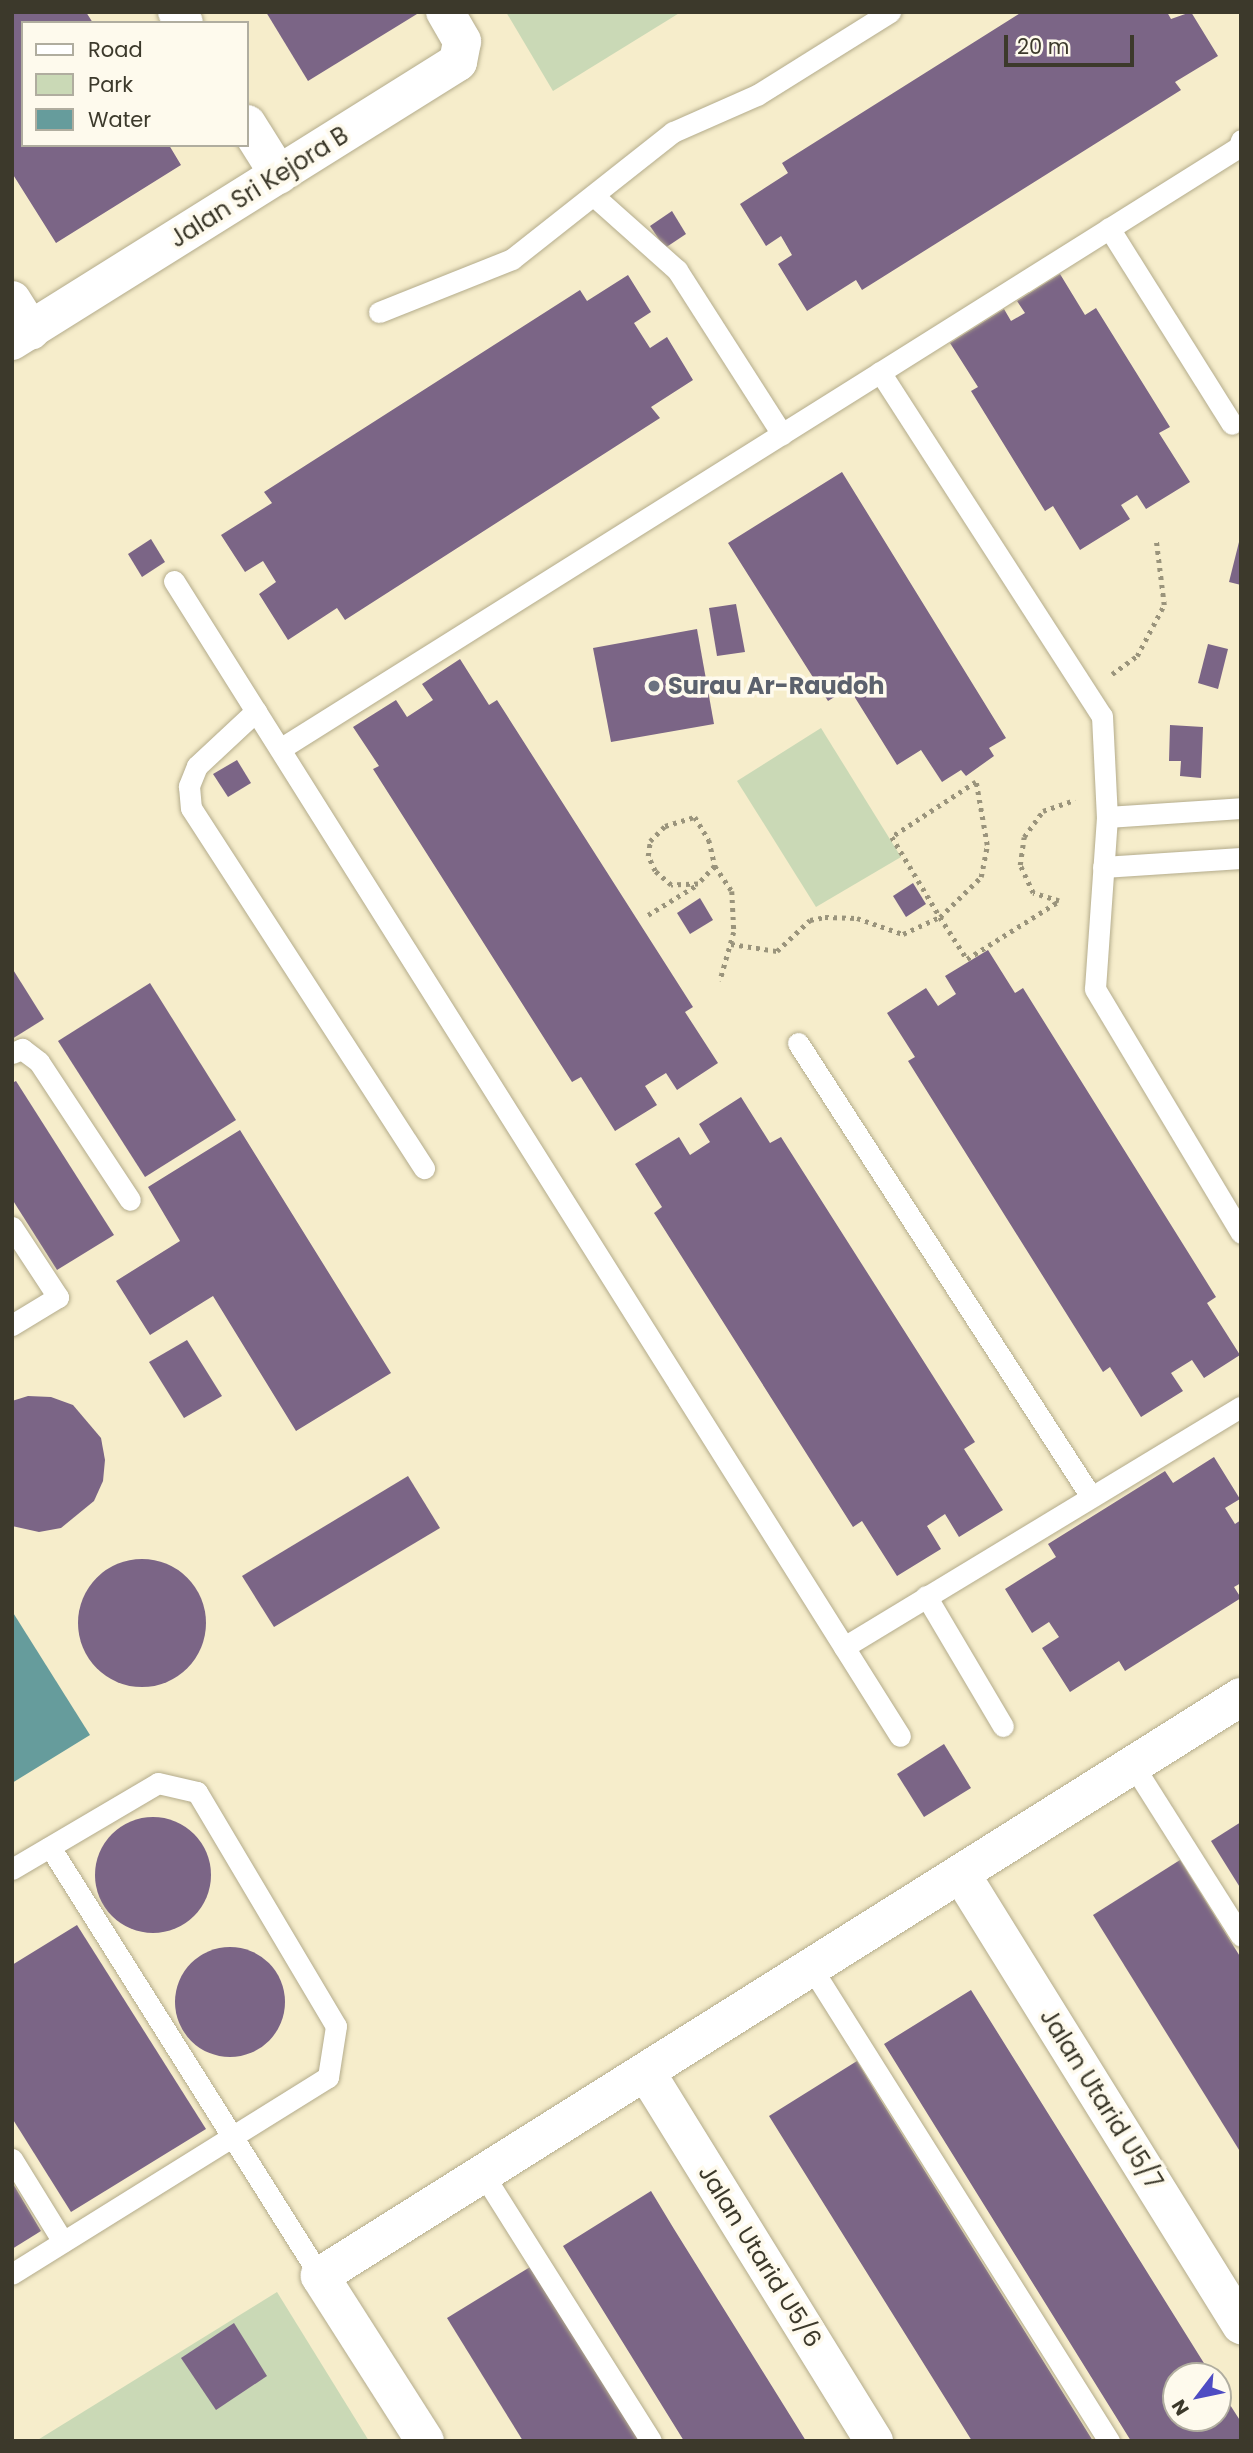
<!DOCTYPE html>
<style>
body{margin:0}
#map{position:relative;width:1253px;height:2453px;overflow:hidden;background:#f6edcb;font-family:Poppins,sans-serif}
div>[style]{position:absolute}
.green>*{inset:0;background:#cad9b6}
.water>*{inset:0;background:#669c9c}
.building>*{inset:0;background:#7b6586}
.round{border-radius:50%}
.path>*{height:4.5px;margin-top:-2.25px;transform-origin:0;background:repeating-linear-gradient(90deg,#9a947c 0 3.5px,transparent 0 8.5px)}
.roads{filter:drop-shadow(0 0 2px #b4ac8c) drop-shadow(0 0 2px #b4ac8c)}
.lane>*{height:21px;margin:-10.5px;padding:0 10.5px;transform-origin:10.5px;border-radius:10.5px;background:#fff}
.street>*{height:38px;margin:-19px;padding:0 19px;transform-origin:19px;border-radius:19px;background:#fff}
.dots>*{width:19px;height:19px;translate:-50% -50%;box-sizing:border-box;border:4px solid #fefaed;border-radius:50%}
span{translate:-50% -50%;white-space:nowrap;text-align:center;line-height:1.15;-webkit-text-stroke:7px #fefaed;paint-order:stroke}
.street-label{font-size:24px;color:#3c392b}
.worship-label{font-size:24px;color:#5b616d;font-weight:700}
.left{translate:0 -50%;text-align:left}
.frame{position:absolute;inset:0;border:14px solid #3c392b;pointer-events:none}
.legend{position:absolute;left:21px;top:21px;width:228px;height:126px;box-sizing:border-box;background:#fefaed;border:2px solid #b0ad9f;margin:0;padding:9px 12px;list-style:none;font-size:21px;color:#3c392b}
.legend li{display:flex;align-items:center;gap:14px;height:35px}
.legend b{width:35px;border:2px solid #b0ad9f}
.north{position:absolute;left:1162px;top:2362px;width:70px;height:70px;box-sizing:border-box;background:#fefaed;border:2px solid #b0ad9f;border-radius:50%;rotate:238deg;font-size:19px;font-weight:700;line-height:28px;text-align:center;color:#3c392b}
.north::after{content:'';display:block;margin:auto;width:24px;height:32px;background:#4e4cc3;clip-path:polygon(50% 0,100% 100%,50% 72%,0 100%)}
.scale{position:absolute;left:1004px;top:35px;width:130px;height:32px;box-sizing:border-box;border:4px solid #3c392b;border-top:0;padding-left:9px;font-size:21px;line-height:24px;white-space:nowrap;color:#3c392b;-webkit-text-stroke:5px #fefaed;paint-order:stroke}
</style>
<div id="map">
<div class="green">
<i style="clip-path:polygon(506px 12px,681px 12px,553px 91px)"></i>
<i style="clip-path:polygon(821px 728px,901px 857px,816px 907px,737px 781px)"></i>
<i style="clip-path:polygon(277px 2292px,369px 2441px,36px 2441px)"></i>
</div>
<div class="water">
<i style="clip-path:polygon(12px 1611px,90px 1735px,12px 1783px)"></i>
</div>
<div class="building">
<i style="clip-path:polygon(12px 12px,86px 12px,93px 23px,23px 23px,23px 145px,169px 145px,181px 165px,56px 243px,12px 173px)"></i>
<i style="clip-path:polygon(266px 12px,416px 12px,417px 14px,308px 81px)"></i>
<i style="clip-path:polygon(1022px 12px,1167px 12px,1171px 19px,1191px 12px,1218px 56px,1175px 82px,1181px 90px,862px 290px,856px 280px,807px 311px,778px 264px,792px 255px,781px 236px,766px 246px,740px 204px,788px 173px,782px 163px)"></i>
<i style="clip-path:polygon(672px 211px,686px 234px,665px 248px,650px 226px)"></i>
<i style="clip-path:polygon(1060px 274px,1085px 315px,1096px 308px,1170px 427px,1159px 433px,1190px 482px,1146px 509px,1137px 495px,1121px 505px,1130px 519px,1080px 550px,1053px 506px,1045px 511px,971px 391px,978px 387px,950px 343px,1004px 309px,1011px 321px,1025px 313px,1017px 301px)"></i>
<i style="clip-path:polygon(628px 275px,651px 312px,634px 323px,650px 348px,667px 337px,693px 380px,651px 407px,660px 418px,345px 620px,337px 608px,288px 640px,259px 594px,276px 582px,263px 561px,245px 572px,221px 535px,272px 503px,264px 492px,580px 290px,587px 301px)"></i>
<i style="clip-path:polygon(842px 472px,1006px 738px,989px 748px,994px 756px,966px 776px,961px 770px,942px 782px,921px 750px,897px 765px,849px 688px,828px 701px,728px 543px)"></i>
<i style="clip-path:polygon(1240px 538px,1241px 538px,1241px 585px,1229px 582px)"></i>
<i style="clip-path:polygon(151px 539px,165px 562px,142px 577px,128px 554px)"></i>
<i style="clip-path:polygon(736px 604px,745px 652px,717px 656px,709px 608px)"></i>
<i style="clip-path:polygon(697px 629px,714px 724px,611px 742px,593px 648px)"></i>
<i style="clip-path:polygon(1208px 644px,1228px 649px,1218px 689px,1198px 683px)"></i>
<i style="clip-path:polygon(460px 659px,489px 705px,497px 700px,693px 1007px,685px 1012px,718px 1063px,677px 1090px,666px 1073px,645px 1086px,657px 1105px,615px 1131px,581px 1077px,572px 1082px,373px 769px,379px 766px,353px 727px,396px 700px,407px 717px,433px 700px,422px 684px)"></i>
<i style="clip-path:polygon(1170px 725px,1203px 727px,1201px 778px,1180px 776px,1181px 761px,1169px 761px)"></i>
<i style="clip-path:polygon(237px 760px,251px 783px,228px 797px,213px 774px)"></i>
<i style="clip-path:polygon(913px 883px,926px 904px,906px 917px,893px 896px)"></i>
<i style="clip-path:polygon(700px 898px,713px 920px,690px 934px,677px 913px)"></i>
<i style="clip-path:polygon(988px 950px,1015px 993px,1023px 988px,1216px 1297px,1207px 1303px,1240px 1355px,1204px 1378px,1192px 1360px,1171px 1373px,1183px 1391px,1141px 1417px,1110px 1367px,1103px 1372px,908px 1061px,915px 1057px,887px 1013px,926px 988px,938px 1006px,956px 994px,945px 976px)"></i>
<i style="clip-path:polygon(12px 968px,44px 1019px,12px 1039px)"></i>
<i style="clip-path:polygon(150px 983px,236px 1120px,145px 1177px,58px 1041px)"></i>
<i style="clip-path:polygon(16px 1081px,114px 1235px,57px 1270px,12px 1199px,12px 1083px)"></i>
<i style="clip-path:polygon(741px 1097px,770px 1143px,781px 1137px,975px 1442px,964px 1449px,1003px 1510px,959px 1537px,945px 1514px,927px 1526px,941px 1549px,897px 1576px,862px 1521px,853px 1527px,654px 1213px,662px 1207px,635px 1164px,679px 1137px,690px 1155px,710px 1142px,699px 1124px)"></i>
<i style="clip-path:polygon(240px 1130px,391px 1373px,296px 1431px,213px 1296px,150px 1335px,116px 1281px,180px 1241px,148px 1187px)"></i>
<i style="clip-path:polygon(187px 1340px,222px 1396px,184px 1418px,149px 1362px)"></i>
<i style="clip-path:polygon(28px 1396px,51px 1397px,73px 1405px,101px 1438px,105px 1460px,103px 1481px,94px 1501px,61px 1528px,39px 1532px,12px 1526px,12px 1401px)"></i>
<i style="clip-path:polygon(1214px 1457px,1240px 1499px,1225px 1508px,1235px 1524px,1241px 1520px,1241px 1583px,1234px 1587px,1241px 1598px,1125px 1671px,1119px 1661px,1070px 1692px,1042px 1648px,1059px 1637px,1049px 1622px,1032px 1633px,1005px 1589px,1056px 1557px,1048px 1544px,1165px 1471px,1173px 1483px)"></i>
<i style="clip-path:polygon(408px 1476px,440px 1528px,274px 1627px,242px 1576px)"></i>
<i class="round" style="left:78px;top:1559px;width:128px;height:128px"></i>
<i style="clip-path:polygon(944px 1744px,971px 1788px,924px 1817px,897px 1774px)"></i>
<i class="round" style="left:95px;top:1817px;width:116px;height:116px"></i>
<i style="clip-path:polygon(1241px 1822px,1241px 1889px,1211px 1841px)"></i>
<i style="clip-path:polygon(1180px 1860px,1241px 1958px,1241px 2153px,1093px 1915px)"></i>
<i style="clip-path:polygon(77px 1925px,206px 2129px,71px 2212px,12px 2118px,12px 1965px)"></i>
<i class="round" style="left:175px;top:1947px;width:110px;height:110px"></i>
<i style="clip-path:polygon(971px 1990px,1212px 2376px,1176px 2376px,1176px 2418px,1218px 2418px,1218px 2386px,1241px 2422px,1241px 2441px,1131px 2441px,884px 2044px)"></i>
<i style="clip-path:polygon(857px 2061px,880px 2099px,1093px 2441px,972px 2441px,769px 2116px)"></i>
<i style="clip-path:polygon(12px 2182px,41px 2231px,12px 2249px)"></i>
<i style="clip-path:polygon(651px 2191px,674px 2229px,806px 2441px,684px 2441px,563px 2246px)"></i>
<i style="clip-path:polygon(535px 2264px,644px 2441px,523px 2441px,447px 2318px)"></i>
<i style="clip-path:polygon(234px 2323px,267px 2376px,216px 2410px,181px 2358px)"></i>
</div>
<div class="path">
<i style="left:1112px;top:674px;width:31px;rotate:-36deg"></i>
<i style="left:1137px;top:656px;width:58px;rotate:-62.1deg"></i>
<i style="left:1164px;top:605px;width:65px;rotate:-97deg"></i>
<i style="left:715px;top:866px;width:25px;rotate:133deg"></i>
<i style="left:698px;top:884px;width:27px;rotate:178deg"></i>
<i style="left:671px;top:885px;width:21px;rotate:-139deg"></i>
<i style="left:655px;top:871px;width:17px;rotate:-115deg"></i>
<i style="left:648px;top:856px;width:15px;rotate:-82deg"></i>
<i style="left:650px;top:841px;width:21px;rotate:-45deg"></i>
<i style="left:665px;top:826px;width:31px;rotate:-17deg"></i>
<i style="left:695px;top:817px;width:27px;rotate:59deg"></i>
<i style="left:709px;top:840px;width:27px;rotate:77deg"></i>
<i style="left:715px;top:866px;width:30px;rotate:56deg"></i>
<i style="left:732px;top:891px;width:41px;rotate:87.2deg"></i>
<i style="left:734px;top:932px;width:51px;rotate:105.9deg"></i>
<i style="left:648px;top:915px;width:57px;rotate:-31.5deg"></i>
<i style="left:731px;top:944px;width:47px;rotate:8.7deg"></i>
<i style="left:777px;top:951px;width:45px;rotate:-43.2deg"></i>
<i style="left:810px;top:920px;width:15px;rotate:-11deg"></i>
<i style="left:825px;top:917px;width:32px;rotate:2deg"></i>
<i style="left:857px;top:918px;width:49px;rotate:19.2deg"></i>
<i style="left:903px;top:934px;width:41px;rotate:-24.7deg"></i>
<i style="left:940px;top:917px;width:57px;rotate:-44.3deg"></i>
<i style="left:981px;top:877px;width:33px;rotate:-79deg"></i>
<i style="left:987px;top:845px;width:64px;rotate:-99.9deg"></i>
<i style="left:976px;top:782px;width:100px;rotate:146.8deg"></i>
<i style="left:892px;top:837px;width:93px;rotate:59deg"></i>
<i style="left:940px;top:917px;width:50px;rotate:57.3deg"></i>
<i style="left:967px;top:959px;width:109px;rotate:-32.2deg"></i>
<i style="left:1059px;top:901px;width:27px;rotate:-163deg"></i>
<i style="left:1033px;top:893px;width:31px;rotate:-115deg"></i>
<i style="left:1020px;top:865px;width:28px;rotate:-82deg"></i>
<i style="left:1024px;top:837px;width:32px;rotate:-54deg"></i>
<i style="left:1043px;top:811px;width:34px;rotate:-19deg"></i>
</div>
<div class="roads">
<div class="lane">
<i style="left:595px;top:197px;width:110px;rotate:41.7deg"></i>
<i style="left:677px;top:270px;width:195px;rotate:57.4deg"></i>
<i style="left:1109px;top:228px;width:231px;rotate:57.9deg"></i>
<i style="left:379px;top:312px;width:143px;rotate:-21.7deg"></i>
<i style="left:512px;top:259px;width:205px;rotate:-38.3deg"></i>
<i style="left:673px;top:132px;width:92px;rotate:-23.8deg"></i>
<i style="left:757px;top:95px;width:157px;rotate:-32deg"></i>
<i style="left:880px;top:372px;width:409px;rotate:57.2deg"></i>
<i style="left:1102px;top:716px;width:101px;rotate:87.2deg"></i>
<i style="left:1107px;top:817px;width:172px;rotate:94deg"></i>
<i style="left:1095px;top:989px;width:284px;rotate:59.1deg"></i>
<i style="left:174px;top:581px;width:1364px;rotate:57.85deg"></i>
<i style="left:256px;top:711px;width:81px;rotate:137deg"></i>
<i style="left:197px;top:766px;width:22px;rotate:112deg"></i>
<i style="left:189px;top:786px;width:22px;rotate:85deg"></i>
<i style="left:191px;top:808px;width:429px;rotate:57.1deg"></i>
<i style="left:280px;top:749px;width:1132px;rotate:-32.12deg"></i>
<i style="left:1239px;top:147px;width:7px;rotate:-74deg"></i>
<i style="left:1107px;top:817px;width:134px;rotate:-3.8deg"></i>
<i style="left:1103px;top:867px;width:138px;rotate:-3.7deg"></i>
<i style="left:798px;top:1043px;width:538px;rotate:57.14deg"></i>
<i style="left:12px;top:1053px;width:11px;rotate:-22deg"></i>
<i style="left:22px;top:1049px;width:21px;rotate:37deg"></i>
<i style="left:39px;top:1062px;width:165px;rotate:56.6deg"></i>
<i style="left:12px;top:1227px;width:84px;rotate:56.7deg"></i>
<i style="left:58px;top:1297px;width:54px;rotate:148.7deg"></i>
<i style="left:926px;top:1596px;width:151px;rotate:59.4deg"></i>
<i style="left:844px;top:1647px;width:464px;rotate:-31.2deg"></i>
<i style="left:1133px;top:1765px;width:202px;rotate:57.7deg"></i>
<i style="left:50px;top:1847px;width:507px;rotate:57.81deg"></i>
<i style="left:12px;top:1869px;width:169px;rotate:-30.5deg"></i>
<i style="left:158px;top:1783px;width:40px;rotate:13deg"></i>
<i style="left:197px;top:1792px;width:272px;rotate:59.3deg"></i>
<i style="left:336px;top:2026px;width:52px;rotate:98.9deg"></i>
<i style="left:328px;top:2077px;width:372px;rotate:148.1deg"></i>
<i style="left:811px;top:1967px;width:560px;rotate:57.84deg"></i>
<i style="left:12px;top:2159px;width:97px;rotate:58.4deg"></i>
<i style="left:483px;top:2174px;width:315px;rotate:57.8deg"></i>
</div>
<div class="street">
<i style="left:177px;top:12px;width:13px;rotate:58deg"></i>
<i style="left:247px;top:124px;width:60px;rotate:57.9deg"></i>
<i style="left:12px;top:300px;width:36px;rotate:58deg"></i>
<i style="left:12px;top:341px;width:526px;rotate:-32.03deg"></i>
<i style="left:458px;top:62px;width:21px;rotate:-79deg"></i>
<i style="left:462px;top:41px;width:34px;rotate:-120deg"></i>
<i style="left:961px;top:1874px;width:531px;rotate:58.17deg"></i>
<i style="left:646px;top:2072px;width:434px;rotate:58.3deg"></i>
<i style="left:425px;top:2441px;width:196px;rotate:-122.5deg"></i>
<i style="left:320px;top:2276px;width:1088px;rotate:-32.16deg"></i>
</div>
</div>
<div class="dots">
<i style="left:654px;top:686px;background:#6b7280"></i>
</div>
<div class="street-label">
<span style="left:259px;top:187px;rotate:-32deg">Jalan Sri Kejora B</span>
<span style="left:1101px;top:2099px;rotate:58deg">Jalan Utarid U5/7</span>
<span style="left:760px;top:2256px;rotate:58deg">Jalan Utarid U5/6</span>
</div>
<div class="worship-label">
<span class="left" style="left:668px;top:686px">Surau Ar-Raudoh</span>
</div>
<div class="frame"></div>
<ul class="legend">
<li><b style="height:9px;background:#fff"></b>Road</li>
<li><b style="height:19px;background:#cad9b6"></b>Park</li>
<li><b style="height:19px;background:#669c9c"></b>Water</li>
</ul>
<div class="north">N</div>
<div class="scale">20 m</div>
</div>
